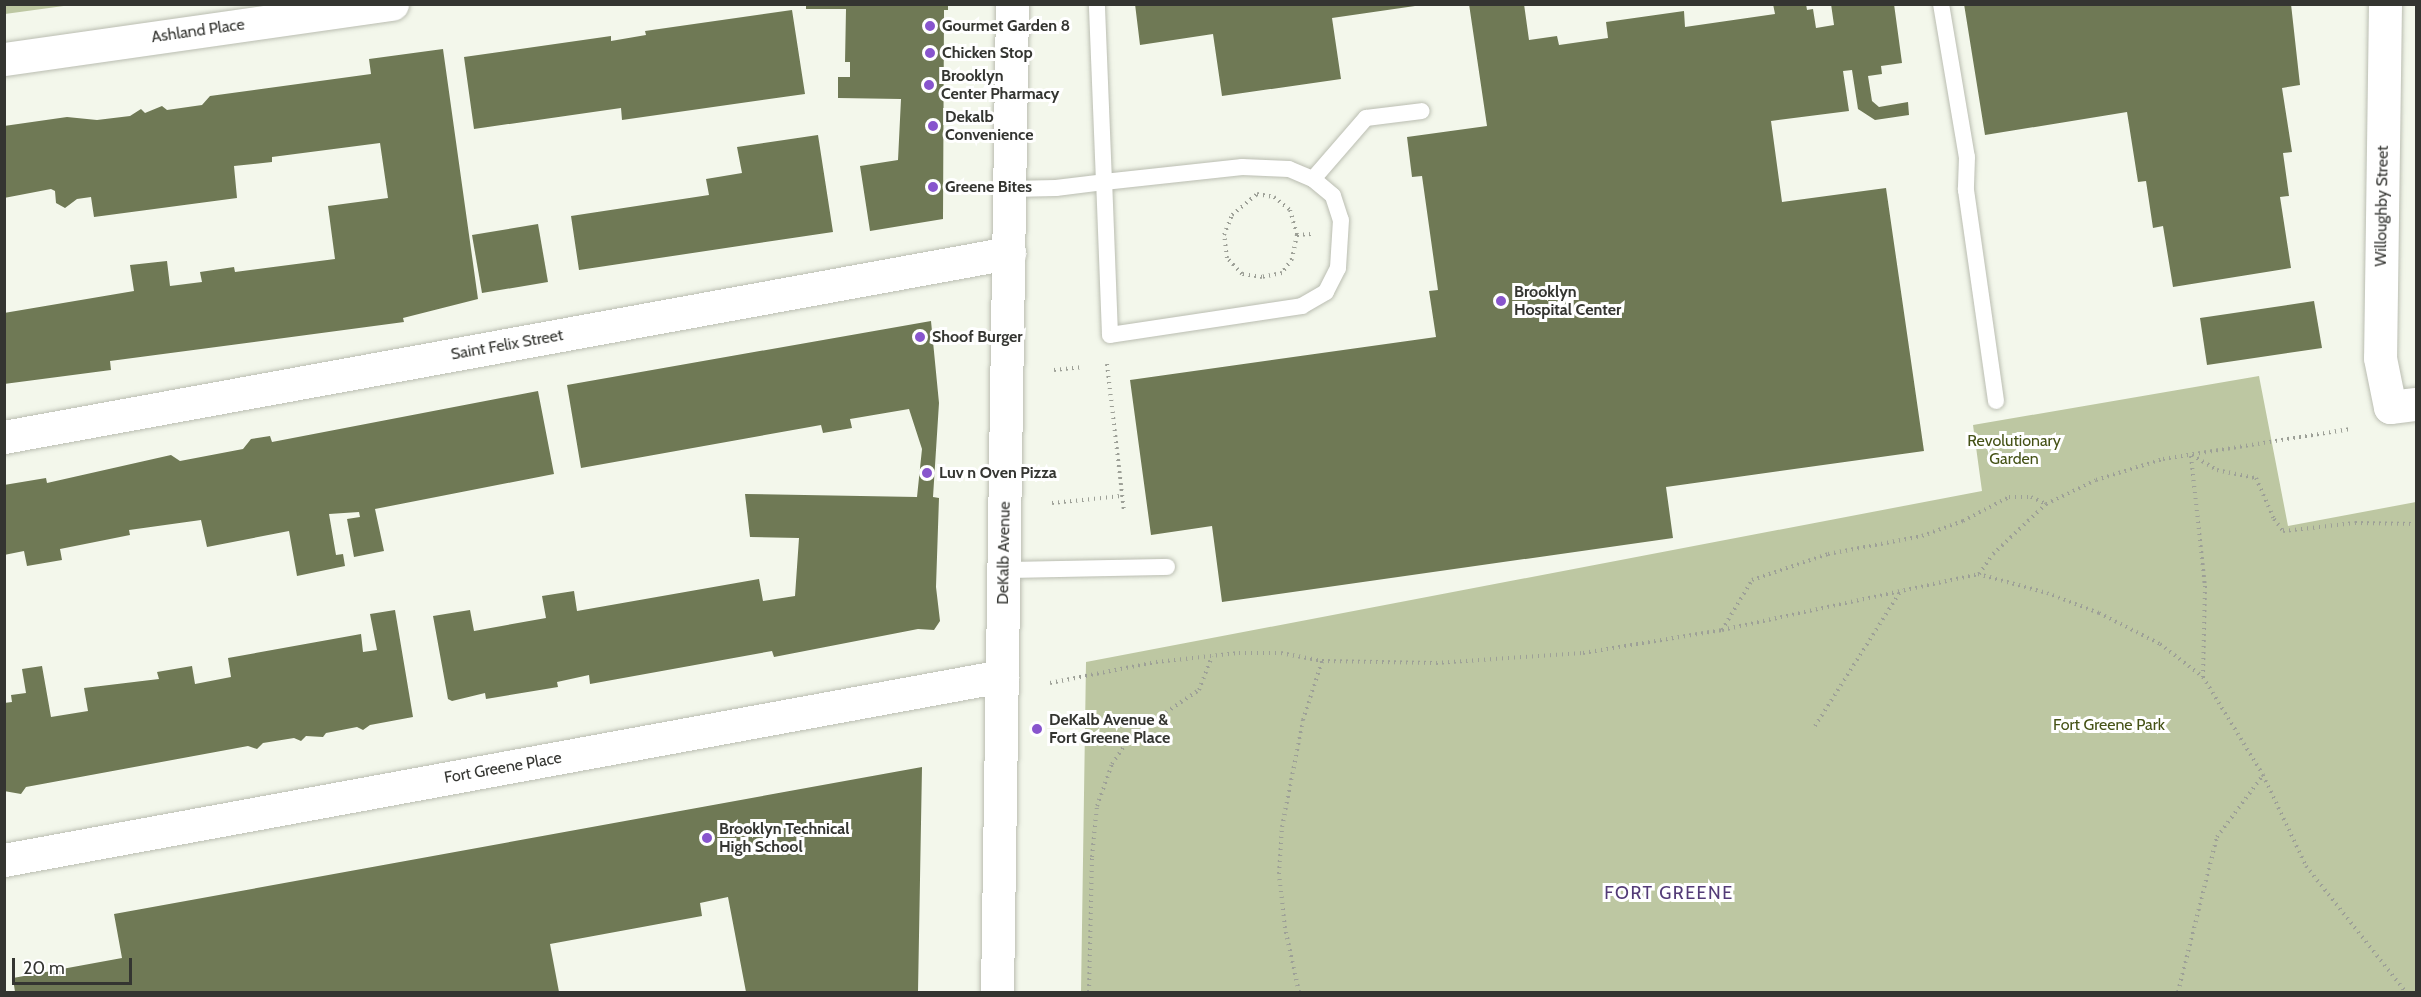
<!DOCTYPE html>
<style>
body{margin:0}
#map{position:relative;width:2421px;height:997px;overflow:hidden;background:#f3f7eb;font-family:Cabin,sans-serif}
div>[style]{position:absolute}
.green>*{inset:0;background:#bdc7a2}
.building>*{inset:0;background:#6f7955}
.path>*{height:4px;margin-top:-2px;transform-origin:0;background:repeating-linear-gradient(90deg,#9da097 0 1.5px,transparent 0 6px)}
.roads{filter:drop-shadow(0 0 2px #babdb1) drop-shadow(0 0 2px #babdb1)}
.lane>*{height:16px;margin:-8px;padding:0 8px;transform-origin:8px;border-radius:8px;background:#fff}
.street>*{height:33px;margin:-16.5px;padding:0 16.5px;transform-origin:16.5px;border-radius:16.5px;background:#fff}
.secondary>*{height:33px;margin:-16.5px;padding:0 16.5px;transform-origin:16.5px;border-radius:16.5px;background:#fff}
.dots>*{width:16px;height:16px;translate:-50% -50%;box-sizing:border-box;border:3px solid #fff;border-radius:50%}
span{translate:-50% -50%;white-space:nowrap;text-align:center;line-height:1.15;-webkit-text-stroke:6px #fff;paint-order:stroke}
.poi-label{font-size:16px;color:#343531;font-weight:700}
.left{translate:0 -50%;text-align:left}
.street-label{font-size:16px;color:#343531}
.park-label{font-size:16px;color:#455216}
.neighbourhood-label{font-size:18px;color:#533b77;letter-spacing:1.5px}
.frame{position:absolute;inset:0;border:6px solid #343531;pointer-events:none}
.scale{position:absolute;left:12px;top:958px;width:120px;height:27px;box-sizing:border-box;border:3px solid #343531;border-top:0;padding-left:8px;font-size:18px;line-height:21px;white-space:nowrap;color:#343531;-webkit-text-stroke:4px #fff;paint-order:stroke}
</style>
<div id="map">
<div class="green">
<i style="clip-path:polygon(5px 4px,71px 4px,71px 5px,5px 14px)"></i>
<i style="clip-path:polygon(2259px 376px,2288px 526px,2416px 502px,2416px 992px,1081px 992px,1086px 662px,1982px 491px,1973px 425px)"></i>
</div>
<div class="building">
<i style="clip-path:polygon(806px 4px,948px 4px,948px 10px,944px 10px,943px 219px,870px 231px,860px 166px,898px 160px,901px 99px,838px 98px,838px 77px,850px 77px,850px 62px,845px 62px,846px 9px,806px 9px)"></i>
<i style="clip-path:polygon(1135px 4px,1414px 4px,1415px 6px,1332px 18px,1341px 79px,1222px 96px,1213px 34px,1140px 45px)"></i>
<i style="clip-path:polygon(1469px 4px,1524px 4px,1529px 40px,1557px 36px,1559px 45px,1608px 38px,1606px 22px,1684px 11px,1685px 27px,1775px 14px,1773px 4px,1806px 4px,1807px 10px,1813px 9px,1816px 28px,1834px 25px,1831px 4px,1894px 4px,1902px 63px,1881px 66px,1882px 74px,1868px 76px,1872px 101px,1879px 107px,1908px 102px,1909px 115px,1875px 120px,1858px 109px,1852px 70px,1843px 71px,1849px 111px,1771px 121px,1782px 202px,1886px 188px,1924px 451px,1666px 487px,1673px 538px,1222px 602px,1212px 526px,1151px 535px,1130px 380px,1436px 337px,1429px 291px,1438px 290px,1422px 176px,1412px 177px,1407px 137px,1487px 126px)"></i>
<i style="clip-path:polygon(1964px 4px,2291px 4px,2300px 85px,2282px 88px,2292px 152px,2283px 153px,2289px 196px,2280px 197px,2291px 268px,2173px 287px,2163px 226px,2153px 228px,2146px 181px,2138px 182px,2127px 112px,1985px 135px)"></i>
<i style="clip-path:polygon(792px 10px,805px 94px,622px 120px,621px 108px,474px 129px,464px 57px,611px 36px,611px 41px,646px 35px,645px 31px)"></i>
<i style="clip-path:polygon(443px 49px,478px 299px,403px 318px,404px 322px,110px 361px,111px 370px,4px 384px,4px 313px,134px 291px,130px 265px,167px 261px,170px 286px,202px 282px,200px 272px,234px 267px,235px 272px,335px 259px,328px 206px,388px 198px,380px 143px,272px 157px,272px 162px,234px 166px,237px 198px,94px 217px,91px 197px,77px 199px,65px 208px,56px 203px,55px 191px,51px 189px,4px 198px,4px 126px,67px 117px,97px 120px,130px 116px,141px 109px,145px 113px,162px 106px,167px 110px,202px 105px,210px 96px,371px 74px,369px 59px)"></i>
<i style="clip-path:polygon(818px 135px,833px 232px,579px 270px,571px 216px,709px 195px,706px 179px,742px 173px,737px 147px)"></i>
<i style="clip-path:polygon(538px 224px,548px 282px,482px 293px,472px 235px)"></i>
<i style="clip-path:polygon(2314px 301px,2322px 348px,2207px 365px,2200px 318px)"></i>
<i style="clip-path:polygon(931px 321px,939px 403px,933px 497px,939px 498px,936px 587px,940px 621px,934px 630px,918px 629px,774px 657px,772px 651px,590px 684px,589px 675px,557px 682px,558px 687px,486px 699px,485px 693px,452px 701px,448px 699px,433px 616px,470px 610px,474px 631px,546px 618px,542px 596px,574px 591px,577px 611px,759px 579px,763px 601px,795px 596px,799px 538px,750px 537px,745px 494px,917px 497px,922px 449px,909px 409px,850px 419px,852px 428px,823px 433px,821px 425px,581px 468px,567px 385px)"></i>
<i style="clip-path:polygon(538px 391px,554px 474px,375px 509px,384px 551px,354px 557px,347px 519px,360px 517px,359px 512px,329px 514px,336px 555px,343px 554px,345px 566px,297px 576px,289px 531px,207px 547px,201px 520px,129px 530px,130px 535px,60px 549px,62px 560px,27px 566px,24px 551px,4px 555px,4px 485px,46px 478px,47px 483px,171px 455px,180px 461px,243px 449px,251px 439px,270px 436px,272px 442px)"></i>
<i style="clip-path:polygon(395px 610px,413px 717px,370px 725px,363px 730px,357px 727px,326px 733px,323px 737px,306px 736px,301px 741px,294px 738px,263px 743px,257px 749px,248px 746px,26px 787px,21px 794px,4px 791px,4px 703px,12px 702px,11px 695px,26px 693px,22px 669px,42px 666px,51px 717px,88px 711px,84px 688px,159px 679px,157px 672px,192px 666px,195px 684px,231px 677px,228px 658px,361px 634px,363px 652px,377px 650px,370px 614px)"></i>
<i style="clip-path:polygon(922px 767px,918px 992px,746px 992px,728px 897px,700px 903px,702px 916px,550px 944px,559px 992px,15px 992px,13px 978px,122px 958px,114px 914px)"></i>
</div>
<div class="path">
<i style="left:1257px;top:194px;width:17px;rotate:10deg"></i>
<i style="left:1274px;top:197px;width:21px;rotate:39deg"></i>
<i style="left:1290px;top:210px;width:26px;rotate:74deg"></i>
<i style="left:1297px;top:235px;width:25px;rotate:102deg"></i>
<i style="left:1292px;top:259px;width:17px;rotate:126deg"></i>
<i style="left:1282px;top:273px;width:20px;rotate:169deg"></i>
<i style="left:1262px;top:277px;width:20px;rotate:-171deg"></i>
<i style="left:1242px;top:274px;width:22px;rotate:-133deg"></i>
<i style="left:1227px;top:258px;width:23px;rotate:-97deg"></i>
<i style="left:1224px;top:235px;width:22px;rotate:-68deg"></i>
<i style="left:1232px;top:215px;width:33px;rotate:-40deg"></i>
<i style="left:1297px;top:235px;width:14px;rotate:-4deg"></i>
<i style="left:1107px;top:364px;width:148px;rotate:83.4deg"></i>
<i style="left:1054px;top:370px;width:29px;rotate:-6deg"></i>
<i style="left:2192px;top:455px;width:29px;rotate:31deg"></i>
<i style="left:2217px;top:470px;width:40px;rotate:12deg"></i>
<i style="left:2256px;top:478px;width:45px;rotate:66.3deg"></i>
<i style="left:2274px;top:519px;width:15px;rotate:53deg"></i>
<i style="left:2283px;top:531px;width:72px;rotate:-6.3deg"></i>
<i style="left:2355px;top:523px;width:61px;rotate:0.9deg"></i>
<i style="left:2191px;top:456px;width:131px;rotate:83.9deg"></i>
<i style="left:2205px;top:586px;width:91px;rotate:91.3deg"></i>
<i style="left:1052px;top:503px;width:70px;rotate:-5.7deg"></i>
<i style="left:1979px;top:574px;width:24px;rotate:-55deg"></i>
<i style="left:1993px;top:554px;width:73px;rotate:-43.3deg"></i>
<i style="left:2046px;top:504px;width:55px;rotate:-25.6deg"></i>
<i style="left:2096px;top:480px;width:70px;rotate:-17.4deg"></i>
<i style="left:2163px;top:459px;width:190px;rotate:-9.1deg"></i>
<i style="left:1722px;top:630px;width:58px;rotate:-59deg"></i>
<i style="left:1752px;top:580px;width:80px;rotate:-18.9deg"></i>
<i style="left:1828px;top:554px;width:96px;rotate:-10.8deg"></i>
<i style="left:1922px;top:536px;width:44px;rotate:-20.1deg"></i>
<i style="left:1963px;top:521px;width:52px;rotate:-27.6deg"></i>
<i style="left:2009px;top:497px;width:22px"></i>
<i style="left:2031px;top:497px;width:17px;rotate:25deg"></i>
<i style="left:1050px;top:683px;width:108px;rotate:-11.2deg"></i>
<i style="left:1156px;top:662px;width:83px;rotate:-6.2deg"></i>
<i style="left:1239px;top:653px;width:42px"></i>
<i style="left:1281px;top:653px;width:42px;rotate:11deg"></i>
<i style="left:1815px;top:726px;width:162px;rotate:-57.6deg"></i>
<i style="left:1089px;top:992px;width:135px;rotate:-88.7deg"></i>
<i style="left:1092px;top:857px;width:51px;rotate:-84.4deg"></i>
<i style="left:1097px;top:806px;width:45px;rotate:-70.3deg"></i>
<i style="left:1112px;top:764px;width:34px;rotate:-56deg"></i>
<i style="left:1131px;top:736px;width:82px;rotate:-34.1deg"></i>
<i style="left:1199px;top:690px;width:36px;rotate:-69deg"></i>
<i style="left:1299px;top:992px;width:66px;rotate:-102.3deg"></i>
<i style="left:1285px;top:928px;width:54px;rotate:-96.3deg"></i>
<i style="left:1279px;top:874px;width:47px;rotate:-86.3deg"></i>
<i style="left:1282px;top:827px;width:109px;rotate:-78.9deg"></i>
<i style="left:1303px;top:720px;width:62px;rotate:-72.1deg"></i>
<i style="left:1322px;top:661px;width:114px;rotate:1deg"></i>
<i style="left:1436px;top:663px;width:147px;rotate:-3.9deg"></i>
<i style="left:1583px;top:653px;width:141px;rotate:-9.4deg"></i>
<i style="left:1722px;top:630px;width:262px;rotate:-12.3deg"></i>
<i style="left:1978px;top:574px;width:72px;rotate:15.4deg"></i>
<i style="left:2047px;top:593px;width:56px;rotate:21deg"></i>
<i style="left:2099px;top:613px;width:68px;rotate:26.9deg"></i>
<i style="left:2160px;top:644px;width:54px;rotate:37.5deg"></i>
<i style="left:2203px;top:677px;width:115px;rotate:58.5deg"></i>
<i style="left:2263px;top:775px;width:101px;rotate:64.7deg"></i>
<i style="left:2306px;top:866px;width:161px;rotate:51.6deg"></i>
<i style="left:2178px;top:992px;width:160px;rotate:-75.9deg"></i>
<i style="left:2217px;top:837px;width:77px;rotate:-53.4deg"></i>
</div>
<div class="roads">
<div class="lane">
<i style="left:1941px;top:4px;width:155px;rotate:80.4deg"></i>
<i style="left:1967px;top:157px;width:33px;rotate:92deg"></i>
<i style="left:1966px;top:190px;width:213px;rotate:81.9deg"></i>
<i style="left:1313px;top:179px;width:81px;rotate:-49deg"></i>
<i style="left:1366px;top:118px;width:56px;rotate:-7.1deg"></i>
<i style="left:1010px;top:189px;width:46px;rotate:-1.2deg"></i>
<i style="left:1056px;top:188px;width:48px;rotate:-7.1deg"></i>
<i style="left:1104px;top:182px;width:139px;rotate:-6.2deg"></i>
<i style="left:1242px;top:167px;width:47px;rotate:2.4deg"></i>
<i style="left:1289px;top:169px;width:26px;rotate:23deg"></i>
<i style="left:1313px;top:179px;width:26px;rotate:40deg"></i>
<i style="left:1333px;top:196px;width:25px;rotate:72deg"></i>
<i style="left:1341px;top:220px;width:48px;rotate:93.6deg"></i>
<i style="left:1338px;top:268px;width:27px;rotate:117deg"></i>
<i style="left:1326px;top:292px;width:28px;rotate:150deg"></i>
<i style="left:1302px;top:306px;width:194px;rotate:171.4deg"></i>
<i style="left:1110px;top:335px;width:153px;rotate:-92.2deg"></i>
<i style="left:1104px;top:182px;width:178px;rotate:-92.3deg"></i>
<i style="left:1004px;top:570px;width:163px;rotate:-1.1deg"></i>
</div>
<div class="street">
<i style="left:2385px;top:4px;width:354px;rotate:90.8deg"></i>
<i style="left:2380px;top:358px;width:50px;rotate:78.5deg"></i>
<i style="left:2390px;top:407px;width:26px;rotate:-7deg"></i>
<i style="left:4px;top:59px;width:392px;rotate:-8.1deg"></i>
<i style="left:4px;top:437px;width:1022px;rotate:-10.38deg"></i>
<i style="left:4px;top:860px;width:1015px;rotate:-10.45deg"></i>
</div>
<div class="secondary">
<i style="left:997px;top:992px;width:988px;rotate:-89.13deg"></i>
</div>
</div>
<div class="dots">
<i style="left:930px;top:26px;background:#8855cd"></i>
<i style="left:930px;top:53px;background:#8855cd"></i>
<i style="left:929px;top:85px;background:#8855cd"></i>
<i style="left:933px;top:126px;background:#8855cd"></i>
<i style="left:933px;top:187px;background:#8855cd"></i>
<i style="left:1501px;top:301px;background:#8855cd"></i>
<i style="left:920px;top:337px;background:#8855cd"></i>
<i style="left:927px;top:473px;background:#8855cd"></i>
<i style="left:1037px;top:729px;background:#8855cd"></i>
<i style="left:707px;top:838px;background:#8855cd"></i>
</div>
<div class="poi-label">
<span class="left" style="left:942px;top:26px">Gourmet Garden 8</span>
<span class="left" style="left:942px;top:53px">Chicken Stop</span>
<span class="left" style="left:941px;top:85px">Brooklyn<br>Center Pharmacy</span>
<span class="left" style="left:945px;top:126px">Dekalb<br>Convenience</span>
<span class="left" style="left:945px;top:187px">Greene Bites</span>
<span class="left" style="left:1514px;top:301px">Brooklyn<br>Hospital Center</span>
<span class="left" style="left:932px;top:337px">Shoof Burger</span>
<span class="left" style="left:939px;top:473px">Luv n Oven Pizza</span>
<span class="left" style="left:1049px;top:729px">DeKalb Avenue &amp;<br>Fort Greene Place</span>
<span class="left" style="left:719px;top:838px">Brooklyn Technical<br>High School</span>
</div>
<div class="street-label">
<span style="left:198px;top:31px;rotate:-8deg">Ashland Place</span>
<span style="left:2382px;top:206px;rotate:-89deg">Willoughby Street</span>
<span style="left:507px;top:345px;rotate:-10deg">Saint Felix Street</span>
<span style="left:1004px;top:553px;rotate:-89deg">DeKalb Avenue</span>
<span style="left:503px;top:768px;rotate:-10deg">Fort Greene Place</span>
</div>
<div class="park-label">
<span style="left:2014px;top:450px">Revolutionary<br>Garden</span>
<span style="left:2109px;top:725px">Fort Greene Park</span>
</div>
<div class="neighbourhood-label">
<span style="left:1669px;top:893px">FORT GREENE</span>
</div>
<div class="frame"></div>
<div class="scale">20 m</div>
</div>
